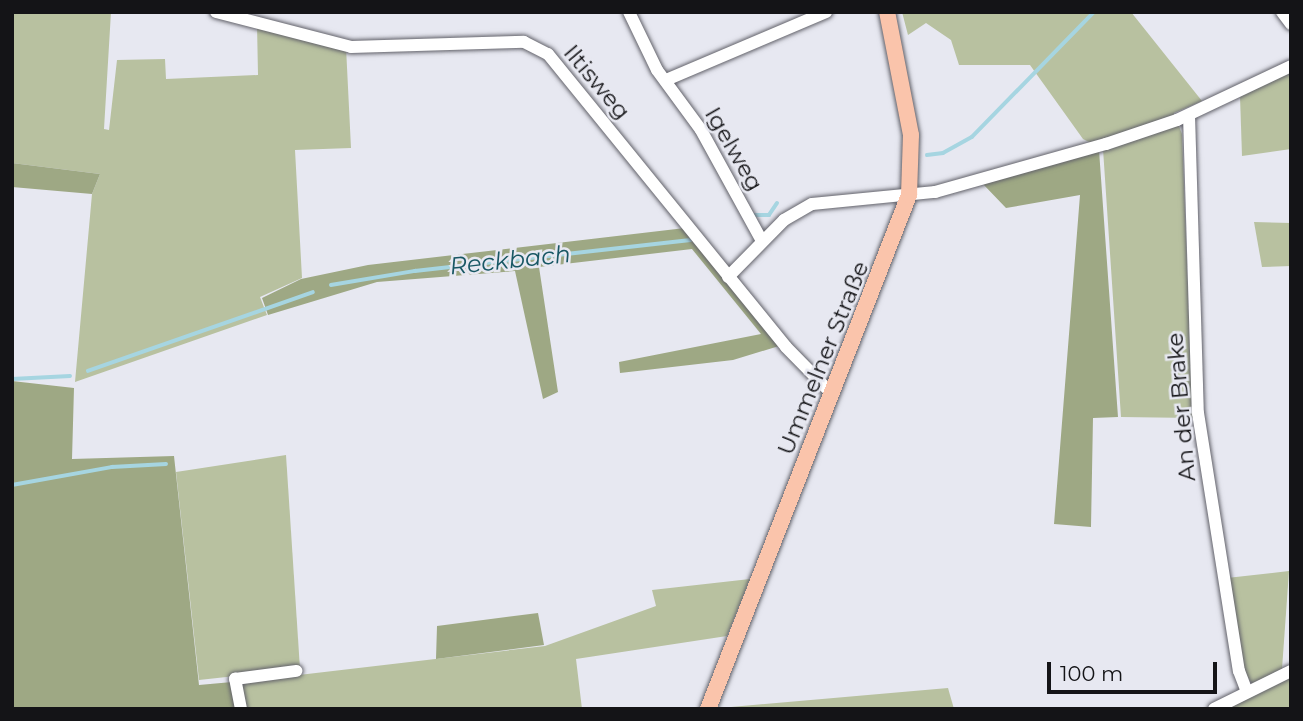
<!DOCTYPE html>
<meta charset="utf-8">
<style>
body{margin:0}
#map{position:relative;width:1303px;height:721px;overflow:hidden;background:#e7e8f1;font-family:Montserrat,sans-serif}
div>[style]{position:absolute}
.green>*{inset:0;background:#b8c1a0}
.forest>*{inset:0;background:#9ea884}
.stream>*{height:3.5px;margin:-1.75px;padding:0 1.75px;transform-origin:1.75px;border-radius:1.75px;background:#a6d5e1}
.roads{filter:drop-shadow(0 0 2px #62626a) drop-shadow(0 0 2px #62626a)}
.minor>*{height:12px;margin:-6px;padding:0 6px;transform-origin:6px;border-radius:6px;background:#fff}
.major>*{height:16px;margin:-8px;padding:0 8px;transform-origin:8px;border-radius:8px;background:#fac4ab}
span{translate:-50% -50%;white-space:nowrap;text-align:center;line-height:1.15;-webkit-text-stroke:5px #e7e8f1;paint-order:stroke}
.street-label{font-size:23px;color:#141417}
.water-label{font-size:24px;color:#185764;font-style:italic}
.frame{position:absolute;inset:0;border:14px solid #141417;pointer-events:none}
.scale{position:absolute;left:1047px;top:662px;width:170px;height:32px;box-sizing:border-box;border:4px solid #141417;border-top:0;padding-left:9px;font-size:21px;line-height:24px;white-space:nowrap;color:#141417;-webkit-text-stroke:5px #e7e8f1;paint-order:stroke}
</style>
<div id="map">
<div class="green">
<i style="clip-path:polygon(12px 12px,111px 12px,104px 129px,109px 130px,117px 60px,165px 59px,166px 79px,258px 75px,257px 25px,346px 47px,351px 148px,295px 150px,302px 278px,260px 297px,267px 315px,75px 382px,92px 194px,100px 174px,12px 163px)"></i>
<i style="clip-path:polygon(902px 12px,1131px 12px,1202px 101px,1174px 113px,1182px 134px,1193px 418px,1121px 417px,1103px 149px,1083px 139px,1030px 65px,959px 65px,951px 40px,926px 23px,908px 35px)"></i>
<i style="clip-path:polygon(1291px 70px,1291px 149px,1242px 156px,1240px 96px)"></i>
<i style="clip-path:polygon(1254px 222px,1291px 223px,1291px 266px,1262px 267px)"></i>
<i style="clip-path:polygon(286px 455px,300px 669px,199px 680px,176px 472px)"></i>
<i style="clip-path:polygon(1289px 571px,1282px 669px,1252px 684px,1242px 668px,1227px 578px)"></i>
<i style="clip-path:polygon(750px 579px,727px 636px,576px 659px,582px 709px,245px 709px,240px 682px,545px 646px,656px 606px,652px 590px)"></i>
<i style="clip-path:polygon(1291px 677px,1291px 709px,1227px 709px)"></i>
<i style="clip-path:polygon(948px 688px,954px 709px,730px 709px,731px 707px)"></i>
</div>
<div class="forest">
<i style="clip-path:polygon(1099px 150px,1118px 417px,1093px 418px,1091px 527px,1054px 524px,1080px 195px,1006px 208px,982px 183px)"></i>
<i style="clip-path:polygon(12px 163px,100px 174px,92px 194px,12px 187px)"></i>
<i style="clip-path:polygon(685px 228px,779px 346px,733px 360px,620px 373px,619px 362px,761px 334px,692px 249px,539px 267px,558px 392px,543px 399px,515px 271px,377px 282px,268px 315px,262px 298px,301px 279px,368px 265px)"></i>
<i style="clip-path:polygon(12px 381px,74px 388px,72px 459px,174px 456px,199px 685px,232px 682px,238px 709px,12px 709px)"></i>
<i style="clip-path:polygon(538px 613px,544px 645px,436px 659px,437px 626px)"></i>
</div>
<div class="stream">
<i style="left:927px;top:155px;width:16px;rotate:-7deg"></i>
<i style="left:943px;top:153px;width:33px;rotate:-29deg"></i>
<i style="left:972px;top:137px;width:175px;rotate:-45.7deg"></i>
<i style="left:753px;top:215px;width:16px"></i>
<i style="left:769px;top:215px;width:14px;rotate:-56deg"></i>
<i style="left:331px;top:285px;width:85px;rotate:-9.5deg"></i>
<i style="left:415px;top:271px;width:277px;rotate:-6.4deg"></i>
<i style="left:88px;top:371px;width:238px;rotate:-19.3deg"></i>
<i style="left:12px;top:379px;width:58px;rotate:-3deg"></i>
<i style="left:12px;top:485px;width:102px;rotate:-10.2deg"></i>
<i style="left:112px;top:467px;width:54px;rotate:-3.2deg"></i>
</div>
<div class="roads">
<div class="minor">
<i style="left:216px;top:12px;width:139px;rotate:14.5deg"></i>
<i style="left:351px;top:47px;width:173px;rotate:-1.7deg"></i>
<i style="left:524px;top:42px;width:27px;rotate:27deg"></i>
<i style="left:548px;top:54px;width:377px;rotate:50.9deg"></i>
<i style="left:786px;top:347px;width:66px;rotate:45.6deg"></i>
<i style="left:629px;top:12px;width:64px;rotate:64.2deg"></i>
<i style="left:657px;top:70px;width:74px;rotate:53.7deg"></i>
<i style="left:701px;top:130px;width:127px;rotate:61.2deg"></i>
<i style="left:1282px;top:12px;width:15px;rotate:53deg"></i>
<i style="left:666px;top:80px;width:174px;rotate:-23deg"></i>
<i style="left:1189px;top:115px;width:298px;rotate:88.3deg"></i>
<i style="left:1198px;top:413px;width:261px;rotate:81deg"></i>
<i style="left:1239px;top:671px;width:22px;rotate:69deg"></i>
<i style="left:728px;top:277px;width:80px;rotate:-45.5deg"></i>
<i style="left:784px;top:220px;width:32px;rotate:-30deg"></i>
<i style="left:812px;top:204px;width:124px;rotate:-5.6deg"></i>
<i style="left:935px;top:192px;width:178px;rotate:-15.7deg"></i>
<i style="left:1106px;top:144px;width:75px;rotate:-18.7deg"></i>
<i style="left:1177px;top:120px;width:126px;rotate:-25.3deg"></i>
<i style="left:241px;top:709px;width:31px;rotate:-101deg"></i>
<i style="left:235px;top:679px;width:62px;rotate:-7.5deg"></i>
<i style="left:1214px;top:709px;width:86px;rotate:-26.3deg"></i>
</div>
<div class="major">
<i style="left:708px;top:709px;width:552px;rotate:-68.64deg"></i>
<i style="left:909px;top:195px;width:60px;rotate:-88.1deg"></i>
<i style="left:911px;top:135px;width:125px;rotate:-101deg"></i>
</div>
</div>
<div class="street-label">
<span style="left:597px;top:82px;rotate:50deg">Iltisweg</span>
<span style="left:734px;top:149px;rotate:60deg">Igelweg</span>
<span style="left:823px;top:358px;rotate:-68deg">Ummelner Straße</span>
<span style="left:1181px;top:407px;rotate:-95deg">An der Brake</span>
</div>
<div class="water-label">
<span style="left:510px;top:260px;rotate:-6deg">Reckbach</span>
</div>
<div class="frame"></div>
<div class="scale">100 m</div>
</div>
